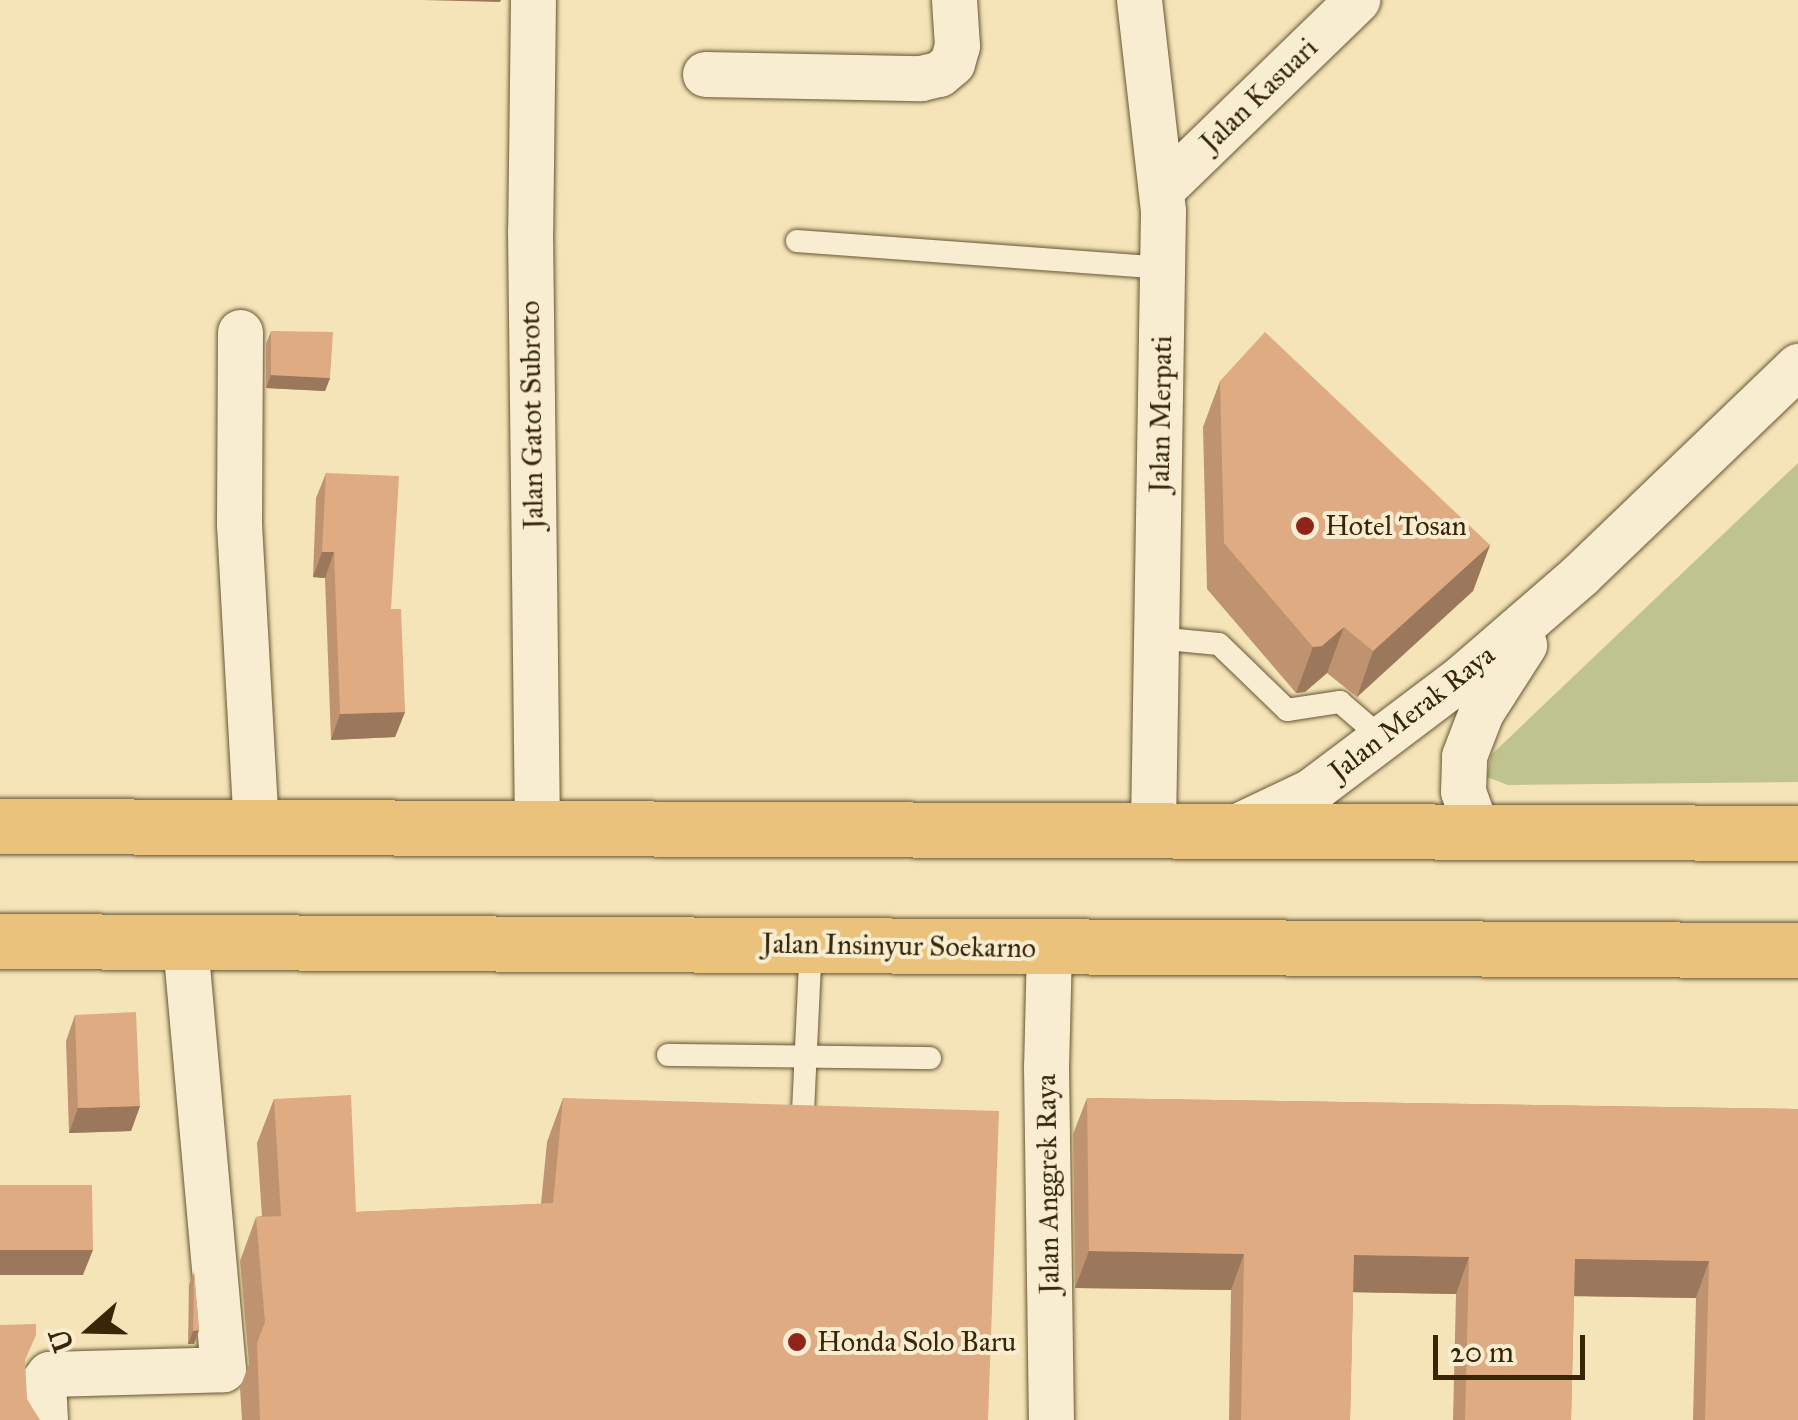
<!DOCTYPE html>
<style>
body{margin:0}
#map{position:relative;width:1798px;height:1420px;overflow:hidden;background:#f5e4b8;font-family:"IM FELL Great Primer",serif}
div>[style]{position:absolute}
.green>*{inset:0;background:#bfc38d}
.roads{filter:drop-shadow(0 0 2px #685633) drop-shadow(0 0 2px #685633)}
.service>*{height:22px;margin:-11px;padding:0 11px;transform-origin:11px;border-radius:11px;background:#f8edd1}
.minor>*{height:45px;margin:-22.5px;padding:0 22.5px;transform-origin:22.5px;border-radius:22.5px;background:#f8edd1}
.primary>*{height:55px;margin:-27.5px;padding:0 27.5px;transform-origin:27.5px;border-radius:27.5px;background:#eac27c}
.wall>*{inset:0;background:#bf9370}
.shaded-wall>*{inset:0;background:#9b785b}
.building>*{inset:0;background:#deab82}
.dots>*{width:28px;height:28px;translate:-50% -50%;box-sizing:border-box;border:5px solid #f8edd1;border-radius:50%}
span{translate:-50% -50%;white-space:nowrap;text-align:center;line-height:1.15;-webkit-text-stroke:8px #f8edd1;paint-order:stroke}
.street-label{font-size:28px;color:#392607}
.poi-label{font-size:28px;color:#392607}
.left{translate:0 -50%;text-align:left}
.north{position:absolute;left:40px;top:1280px;width:100px;height:100px;-webkit-text-stroke:8px #f8edd1;paint-order:stroke;rotate:250deg;font-size:28px;font-weight:700;line-height:40px;text-align:center;color:#392607}
.north::after{content:'';display:block;margin:auto;width:35px;height:45px;background:#392607;clip-path:polygon(50% 0,100% 100%,50% 72%,0 100%)}
.scale{position:absolute;left:1433px;top:1335px;width:152px;height:45px;box-sizing:border-box;border:5px solid #392607;border-top:0;padding-left:12px;font-size:30px;line-height:35px;white-space:nowrap;color:#392607;-webkit-text-stroke:8px #f8edd1;paint-order:stroke}
</style>
<div id="map">
<div class="green">
<i style="clip-path:polygon(1798px 463px,1798px 782px,1508px 785px,1487px 777px,1491px 755px)"></i>
</div>
<div class="roads">
<div class="service">
<i style="left:797px;top:241px;width:368px;rotate:4.2deg"></i>
<i style="left:1156px;top:638px;width:63px;rotate:5.4deg"></i>
<i style="left:1219px;top:644px;width:95px;rotate:44.1deg"></i>
<i style="left:1287px;top:710px;width:54px;rotate:-8.6deg"></i>
<i style="left:1340px;top:702px;width:58px;rotate:40.8deg"></i>
<i style="left:668px;top:1055px;width:262px;rotate:0.7deg"></i>
<i style="left:802px;top:1133px;width:188px;rotate:-87.3deg"></i>
</div>
<div class="minor">
<i style="left:533px;top:0;width:230px;rotate:90.7deg"></i>
<i style="left:530px;top:230px;width:600px;rotate:89.33deg"></i>
<i style="left:1139px;top:0;width:212px;rotate:83.5deg"></i>
<i style="left:1163px;top:211px;width:619px;rotate:90.93deg"></i>
<i style="left:705px;top:74px;width:216px;rotate:1.1deg"></i>
<i style="left:921px;top:78px;width:18px;rotate:-13deg"></i>
<i style="left:939px;top:74px;width:17px;rotate:-40deg"></i>
<i style="left:952px;top:63px;width:18px;rotate:-74deg"></i>
<i style="left:957px;top:46px;width:46px;rotate:-93.7deg"></i>
<i style="left:1162px;top:189px;width:272px;rotate:-44.1deg"></i>
<i style="left:240px;top:332px;width:192px;rotate:90.3deg"></i>
<i style="left:239px;top:524px;width:305px;rotate:86.8deg"></i>
<i style="left:1229px;top:830px;width:91px;rotate:-25.4deg"></i>
<i style="left:1311px;top:791px;width:188px;rotate:-37deg"></i>
<i style="left:1461px;top:678px;width:159px;rotate:-40.9deg"></i>
<i style="left:1581px;top:574px;width:301px;rotate:-43.8deg"></i>
<i style="left:1477px;top:831px;width:42px;rotate:-109.3deg"></i>
<i style="left:1463px;top:791px;width:35px;rotate:-88deg"></i>
<i style="left:1464px;top:756px;width:47px;rotate:-68.9deg"></i>
<i style="left:1481px;top:712px;width:80px;rotate:-57.3deg"></i>
<i style="left:1049px;top:947px;width:119px;rotate:91.4deg"></i>
<i style="left:1046px;top:1066px;width:354px;rotate:89.2deg"></i>
<i style="left:45px;top:1420px;width:38px;rotate:-93deg"></i>
<i style="left:43px;top:1382px;width:10px;rotate:-53deg"></i>
<i style="left:49px;top:1374px;width:174px;rotate:-1.6deg"></i>
<i style="left:223px;top:1369px;width:430px;rotate:-95.1deg"></i>
</div>
<div class="primary">
<i style="left:0;top:826px;width:1798px;rotate:0.22deg"></i>
<i style="left:0;top:941px;width:1798px;rotate:0.29deg"></i>
</div>
</div>
<div class="wall">
<i style="clip-path:polygon(271px 331px,330px 378px,325px 391px,266px 388px,266px 344px)"></i>
<i style="clip-path:polygon(1220px 381px,1490px 545px,1473px 591px,1357px 697px,1327px 673px,1305px 692px,1296px 693px,1207px 589px,1203px 427px)"></i>
<i style="clip-path:polygon(326px 473px,391px 609px,405px 712px,395px 737px,331px 740px,325px 578px,313px 577px,316px 498px)"></i>
<i style="clip-path:polygon(75px 1015px,140px 1106px,131px 1131px,69px 1133px,66px 1041px)"></i>
<i style="clip-path:polygon(563px 1098px,988px 1420px,242px 1420px,240px 1388px,249px 1364px,240px 1261px,256px 1217px,262px 1216px,257px 1143px,274px 1099px,356px 1212px,541px 1204px,547px 1142px)"></i>
<i style="clip-path:polygon(1087px 1098px,1798px 1109px,1798px 1420px,1693px 1420px,1696px 1298px,1574px 1296px,1571px 1420px,1453px 1420px,1456px 1294px,1353px 1292px,1350px 1420px,1229px 1420px,1231px 1290px,1075px 1288px,1073px 1134px)"></i>
<i style="clip-path:polygon(194px 1272px,199px 1330px,194px 1344px,188px 1344px,189px 1285px)"></i>
</div>
<div class="shaded-wall">
<i style="clip-path:polygon(423px 0,501px 0,500px 2px)"></i>
<i style="clip-path:polygon(271px 375px,330px 378px,325px 391px,266px 388px)"></i>
<i style="clip-path:polygon(1490px 545px,1473px 591px,1357px 697px,1373px 651px)"></i>
<i style="clip-path:polygon(322px 552px,334px 552px,325px 578px,313px 577px)"></i>
<i style="clip-path:polygon(1344px 627px,1327px 673px,1305px 692px,1296px 693px,1313px 647px)"></i>
<i style="clip-path:polygon(405px 712px,395px 737px,331px 740px,340px 714px)"></i>
<i style="clip-path:polygon(140px 1106px,131px 1131px,69px 1133px,78px 1108px)"></i>
<i style="clip-path:polygon(0 1250px,93px 1250px,83px 1275px,0 1275px)"></i>
<i style="clip-path:polygon(1089px 1251px,1244px 1254px,1231px 1290px,1075px 1288px)"></i>
<i style="clip-path:polygon(1354px 1255px,1469px 1257px,1456px 1294px,1340px 1292px)"></i>
<i style="clip-path:polygon(1575px 1259px,1709px 1261px,1696px 1298px,1562px 1296px)"></i>
<i style="clip-path:polygon(199px 1330px,194px 1344px,188px 1344px,193px 1331px)"></i>
</div>
<div class="building">
<i style="clip-path:polygon(271px 331px,333px 332px,330px 378px,271px 375px)"></i>
<i style="clip-path:polygon(1265px 332px,1490px 545px,1373px 651px,1344px 627px,1322px 646px,1313px 647px,1224px 543px,1220px 381px)"></i>
<i style="clip-path:polygon(326px 473px,399px 476px,391px 609px,401px 609px,405px 712px,340px 714px,334px 552px,322px 552px)"></i>
<i style="clip-path:polygon(136px 1012px,140px 1106px,78px 1108px,75px 1015px)"></i>
<i style="clip-path:polygon(351px 1095px,356px 1212px,553px 1203px,563px 1098px,999px 1111px,988px 1420px,260px 1420px,257px 1343px,265px 1322px,256px 1217px,281px 1216px,274px 1099px)"></i>
<i style="clip-path:polygon(1087px 1098px,1798px 1109px,1798px 1420px,1705px 1420px,1709px 1261px,1575px 1259px,1571px 1420px,1465px 1420px,1469px 1257px,1354px 1255px,1350px 1420px,1241px 1420px,1244px 1254px,1089px 1251px)"></i>
<i style="clip-path:polygon(0 1185px,92px 1185px,93px 1250px,0 1250px)"></i>
<i style="clip-path:polygon(194px 1272px,199px 1330px,193px 1331px)"></i>
<i style="clip-path:polygon(36px 1324px,36px 1335px,25px 1360px,27px 1399px,40px 1420px,0 1420px,0 1325px)"></i>
</div>
<div class="dots">
<i style="left:1305px;top:526px;background:#8f2418"></i>
<i style="left:797px;top:1342px;background:#8f2418"></i>
</div>
<div class="street-label">
<span style="left:1259px;top:95px;rotate:-44deg">Jalan Kasuari</span>
<span style="left:1161px;top:414px;rotate:-89deg">Jalan Merpati</span>
<span style="left:532px;top:415px;rotate:-91deg">Jalan Gatot Subroto</span>
<span style="left:1412px;top:713px;rotate:-38deg">Jalan Merak Raya</span>
<span style="left:899px;top:946px;rotate:1deg">Jalan Insinyur Soekarno</span>
<span style="left:1048px;top:1184px;rotate:-91deg">Jalan Anggrek Raya</span>
</div>
<div class="poi-label">
<span class="left" style="left:1325px;top:526px">Hotel Tosan</span>
<span class="left" style="left:817px;top:1342px">Honda Solo Baru</span>
</div>
<div class="north">U</div>
<div class="scale">20 m</div>
</div>
